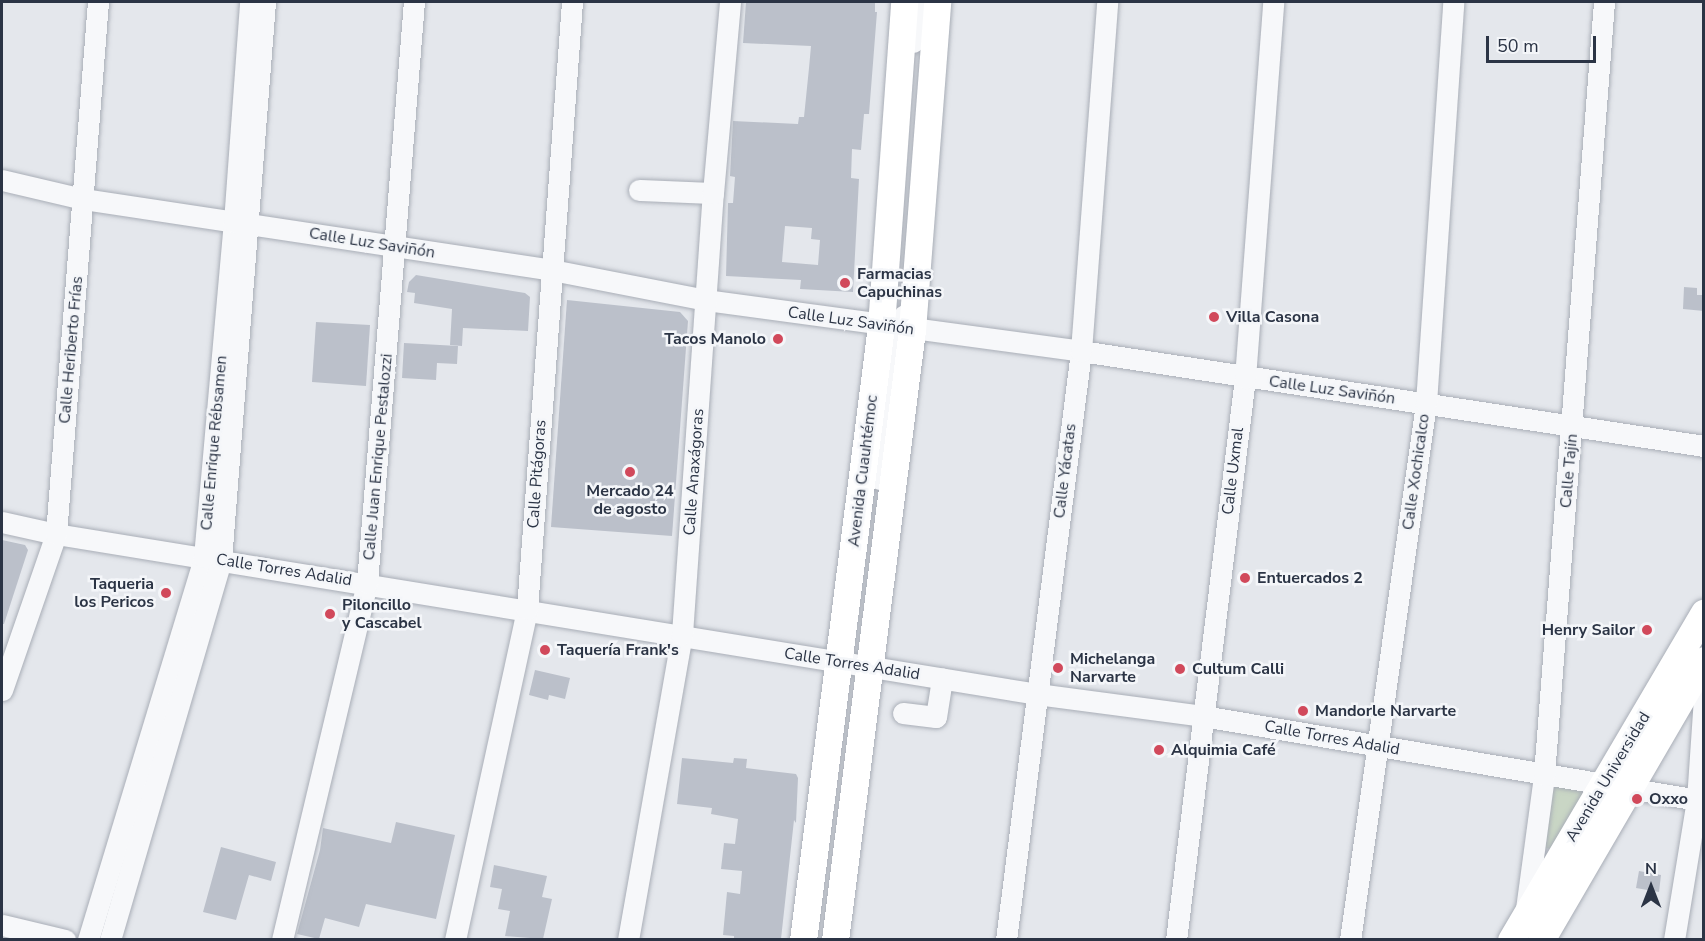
<!DOCTYPE html>
<meta charset="utf-8">
<style>
body{margin:0}
#map{position:relative;width:1705px;height:941px;overflow:hidden;background:#e4e7ec;font-family:"Nunito Sans",sans-serif}
div>[style]{position:absolute}
.green>*{inset:0;background:#c9d6c5}
.building>*{inset:0;background:#bbc0ca}
.roads{filter:drop-shadow(0 0 2px #a9aeb7) drop-shadow(0 0 2px #a9aeb7)}
.minor>*{height:21px;margin:-10.5px;padding:0 10.5px;transform-origin:10.5px;border-radius:10.5px;background:#f7f8fa}
.major>*{height:27px;margin:-13.5px;padding:0 13.5px;transform-origin:13.5px;border-radius:13.5px;background:#fff}
.dots>*{width:16px;height:16px;translate:-50% -50%;box-sizing:border-box;border:3px solid #f4f6f9;border-radius:50%}
span{translate:-50% -50%;white-space:nowrap;text-align:center;line-height:1.15;-webkit-text-stroke:5px #f4f6f9;paint-order:stroke}
.street-label{font-size:16px;color:#2b3445}
.poi-label{font-size:16px;color:#2b3445;font-weight:700}
.left{translate:0 -50%;text-align:left}
.right{translate:-100% -50%;text-align:right}
.frame{position:absolute;inset:0;border:3px solid #2b3445;pointer-events:none}
.north{position:absolute;left:1621px;top:857px;width:60px;height:60px;-webkit-text-stroke:4px #f4f6f9;paint-order:stroke;rotate:0deg;font-size:16px;font-weight:700;line-height:24px;text-align:center;color:#2b3445}
.north::after{content:'';display:block;margin:auto;width:21px;height:27px;background:#2b3445;clip-path:polygon(50% 0,100% 100%,50% 72%,0 100%)}
.scale{position:absolute;left:1486px;top:36px;width:110px;height:27px;box-sizing:border-box;border:3px solid #2b3445;border-top:0;padding-left:8px;font-size:18px;line-height:21px;white-space:nowrap;color:#2b3445;-webkit-text-stroke:4px #f4f6f9;paint-order:stroke}
</style>
<div id="map">
<div class="green">
<i style="clip-path:polygon(1546px 781px,1587px 790px,1553px 849px,1544px 848px)"></i>
</div>
<div class="building">
<i style="clip-path:polygon(evenodd,746px 2px,875px 2px,875px 12px,877px 12px,869px 114px,864px 114px,861px 150px,852px 149px,851px 178px,859px 179px,853px 292px,800px 289px,801px 280px,726px 276px,728px 203px,733px 203px,735px 177px,730px 176px,733px 121px,798px 124px,799px 117px,804px 117px,809px 68px,811px 46px,743px 43px,746px 2px,785px 226px,812px 228px,811px 239px,820px 240px,818px 265px,782px 262px,785px 226px)"></i>
<i style="clip-path:polygon(416px 275px,525px 293px,530px 297px,528px 331px,463px 328px,462px 346px,450px 345px,452px 309px,414px 303px,415px 293px,407px 292px,409px 282px)"></i>
<i style="clip-path:polygon(1684px 287px,1697px 288px,1697px 295px,1704px 295px,1704px 311px,1683px 309px)"></i>
<i style="clip-path:polygon(567px 300px,680px 312px,688px 321px,672px 536px,551px 527px)"></i>
<i style="clip-path:polygon(316px 322px,370px 325px,366px 386px,312px 382px)"></i>
<i style="clip-path:polygon(404px 343px,458px 346px,457px 364px,437px 363px,436px 380px,402px 378px)"></i>
<i style="clip-path:polygon(2px 540px,25px 545px,28px 550px,4px 624px,2px 624px)"></i>
<i style="clip-path:polygon(535px 670px,570px 678px,565px 699px,549px 695px,548px 700px,529px 695px)"></i>
<i style="clip-path:polygon(682px 758px,733px 763px,734px 758px,747px 759px,746px 768px,796px 774px,798px 778px,796px 823px,794px 820px,781px 939px,734px 939px,734px 936px,723px 935px,727px 892px,740px 894px,742px 871px,721px 869px,724px 843px,735px 844px,738px 819px,711px 814px,712px 808px,677px 804px)"></i>
<i style="clip-path:polygon(396px 822px,455px 835px,436px 919px,366px 904px,359px 927px,325px 918px,319px 939px,297px 934px,320px 850px,323px 828px,391px 843px)"></i>
<i style="clip-path:polygon(221px 847px,276px 862px,271px 881px,249px 875px,236px 920px,203px 912px)"></i>
<i style="clip-path:polygon(494px 865px,547px 876px,542px 897px,552px 899px,543px 939px,505px 936px,510px 911px,498px 909px,502px 889px,490px 887px)"></i>
<i style="clip-path:polygon(1639px 871px,1661px 875px,1659px 892px,1636px 888px)"></i>
</div>
<div class="roads">
<div class="minor">
<i style="left:913px;top:42px;width:24px;rotate:-85deg"></i>
<i style="left:915px;top:18px;width:17px;rotate:-69deg"></i>
<i style="left:2px;top:180px;width:83px;rotate:13.2deg"></i>
<i style="left:83px;top:199px;width:474px;rotate:8.6deg"></i>
<i style="left:552px;top:270px;width:157px;rotate:11deg"></i>
<i style="left:706px;top:300px;width:378px;rotate:7.7deg"></i>
<i style="left:1081px;top:351px;width:630px;rotate:8.67deg"></i>
<i style="left:639px;top:190px;width:74px;rotate:2.3deg"></i>
<i style="left:880px;top:479px;width:152px;rotate:-83.2deg"></i>
<i style="left:898px;top:328px;width:14px;rotate:-65deg"></i>
<i style="left:2px;top:522px;width:55px;rotate:12.5deg"></i>
<i style="left:56px;top:534px;width:994px;rotate:9.26deg"></i>
<i style="left:1037px;top:694px;width:167px;rotate:7.5deg"></i>
<i style="left:1203px;top:716px;width:508px;rotate:9.63deg"></i>
<i style="left:2px;top:690px;width:165px;rotate:-70.9deg"></i>
<i style="left:56px;top:534px;width:534px;rotate:-85.49deg"></i>
<i style="left:903px;top:713px;width:33px;rotate:7deg"></i>
<i style="left:936px;top:717px;width:39px;rotate:-81deg"></i>
<i style="left:1526px;top:909px;width:135px;rotate:-82.3deg"></i>
<i style="left:1544px;top:775px;width:775px;rotate:-85.56deg"></i>
<i style="left:2px;top:925px;width:65px;rotate:13.4deg"></i>
<i style="left:88px;top:940px;width:400px;rotate:-73.1deg"></i>
<i style="left:204px;top:557px;width:336px;rotate:-84.9deg"></i>
<i style="left:234px;top:222px;width:221px;rotate:-85.8deg"></i>
<i style="left:110px;top:940px;width:396px;rotate:-73.7deg"></i>
<i style="left:221px;top:560px;width:560px;rotate:-85.49deg"></i>
<i style="left:282px;top:940px;width:367px;rotate:-76.6deg"></i>
<i style="left:367px;top:583px;width:583px;rotate:-85.38deg"></i>
<i style="left:455px;top:940px;width:339px;rotate:-77.7deg"></i>
<i style="left:527px;top:609px;width:609px;rotate:-85.76deg"></i>
<i style="left:628px;top:940px;width:311px;rotate:-80deg"></i>
<i style="left:682px;top:634px;width:442px;rotate:-86deg"></i>
<i style="left:713px;top:193px;width:192px;rotate:-84.9deg"></i>
<i style="left:1006px;top:940px;width:594px;rotate:-82.74deg"></i>
<i style="left:1081px;top:351px;width:350px;rotate:-85.7deg"></i>
<i style="left:1176px;top:940px;width:566px;rotate:-83deg"></i>
<i style="left:1245px;top:378px;width:377px;rotate:-85.7deg"></i>
<i style="left:1350px;top:940px;width:542px;rotate:-81.94deg"></i>
<i style="left:1426px;top:403px;width:402px;rotate:-86.1deg"></i>
<i style="left:1674px;top:940px;width:142px;rotate:-80.7deg"></i>
<i style="left:1697px;top:800px;width:102px;rotate:-86.1deg"></i>
</div>
<div class="major">
<i style="left:803px;top:940px;width:619px;rotate:-82.76deg"></i>
<i style="left:881px;top:326px;width:325px;rotate:-85.9deg"></i>
<i style="left:835px;top:940px;width:615px;rotate:-82.81deg"></i>
<i style="left:912px;top:330px;width:329px;rotate:-85.6deg"></i>
<i style="left:1511px;top:940px;width:380px;rotate:-59.5deg"></i>
<i style="left:1541px;top:940px;width:324px;rotate:-59.8deg"></i>
</div>
</div>
<div class="dots">
<i style="left:845px;top:283px;background:#d1495b"></i>
<i style="left:1214px;top:317px;background:#d1495b"></i>
<i style="left:778px;top:339px;background:#d1495b"></i>
<i style="left:630px;top:472px;background:#d1495b"></i>
<i style="left:1245px;top:578px;background:#d1495b"></i>
<i style="left:166px;top:593px;background:#d1495b"></i>
<i style="left:330px;top:614px;background:#d1495b"></i>
<i style="left:1647px;top:630px;background:#d1495b"></i>
<i style="left:545px;top:650px;background:#d1495b"></i>
<i style="left:1058px;top:668px;background:#d1495b"></i>
<i style="left:1180px;top:669px;background:#d1495b"></i>
<i style="left:1303px;top:711px;background:#d1495b"></i>
<i style="left:1159px;top:750px;background:#d1495b"></i>
<i style="left:1637px;top:799px;background:#d1495b"></i>
</div>
<div class="street-label">
<span style="left:372px;top:243px;rotate:9deg">Calle Luz Saviñón</span>
<span style="left:851px;top:321px;rotate:8deg">Calle Luz Saviñón</span>
<span style="left:71px;top:350px;rotate:-85deg">Calle Heriberto Frías</span>
<span style="left:1332px;top:390px;rotate:8deg">Calle Luz Saviñón</span>
<span style="left:214px;top:443px;rotate:-85deg">Calle Enrique Rébsamen</span>
<span style="left:378px;top:457px;rotate:-85deg">Calle Juan Enrique Pestalozzi</span>
<span style="left:863px;top:471px;rotate:-83deg">Avenida Cuauhtémoc</span>
<span style="left:1065px;top:471px;rotate:-83deg">Calle Yácatas</span>
<span style="left:1233px;top:471px;rotate:-83deg">Calle Uxmal</span>
<span style="left:1569px;top:471px;rotate:-85deg">Calle Tajín</span>
<span style="left:694px;top:472px;rotate:-86deg">Calle Anaxágoras</span>
<span style="left:1416px;top:472px;rotate:-82deg">Calle Xochicalco</span>
<span style="left:537px;top:474px;rotate:-86deg">Calle Pitágoras</span>
<span style="left:284px;top:570px;rotate:9deg">Calle Torres Adalid</span>
<span style="left:852px;top:664px;rotate:9deg">Calle Torres Adalid</span>
<span style="left:1332px;top:738px;rotate:10deg">Calle Torres Adalid</span>
<span style="left:1608px;top:777px;rotate:-59deg">Avenida Universidad</span>
</div>
<div class="poi-label">
<span class="left" style="left:857px;top:283px">Farmacias<br>Capuchinas</span>
<span class="left" style="left:1226px;top:317px">Villa Casona</span>
<span class="right" style="left:766px;top:339px">Tacos Manolo</span>
<span style="left:630px;top:500px">Mercado 24<br>de agosto</span>
<span class="left" style="left:1257px;top:578px">Entuercados 2</span>
<span class="right" style="left:154px;top:593px">Taqueria<br>los Pericos</span>
<span class="left" style="left:342px;top:614px">Piloncillo<br>y Cascabel</span>
<span class="right" style="left:1635px;top:630px">Henry Sailor</span>
<span class="left" style="left:557px;top:650px">Taquería Frank's</span>
<span class="left" style="left:1070px;top:668px">Michelanga<br>Narvarte</span>
<span class="left" style="left:1192px;top:669px">Cultum Calli</span>
<span class="left" style="left:1315px;top:711px">Mandorle Narvarte</span>
<span class="left" style="left:1171px;top:750px">Alquimia Café</span>
<span class="left" style="left:1649px;top:799px">Oxxo</span>
</div>
<div class="frame"></div>
<div class="north">N</div>
<div class="scale">50 m</div>
</div>
